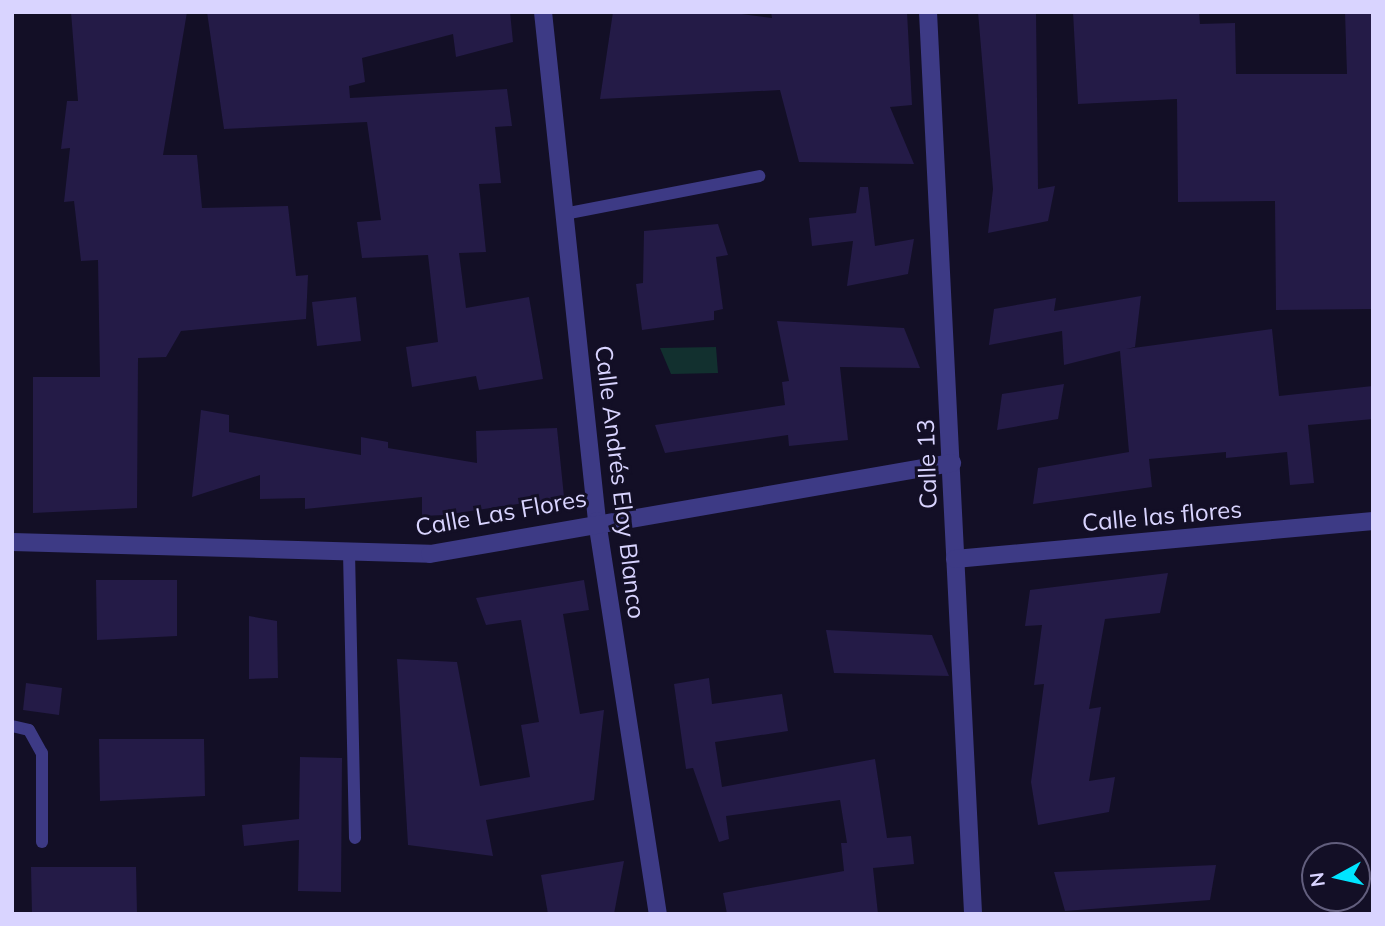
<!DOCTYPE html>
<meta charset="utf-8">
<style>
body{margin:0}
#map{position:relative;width:1385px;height:926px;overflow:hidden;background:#130f26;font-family:Mulish,sans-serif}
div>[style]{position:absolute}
.green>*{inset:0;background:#12302f}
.building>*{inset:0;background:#241b47}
.service>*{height:12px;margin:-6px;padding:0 6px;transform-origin:6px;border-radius:6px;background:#3d3a85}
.minor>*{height:18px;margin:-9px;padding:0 9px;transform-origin:9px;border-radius:9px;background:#3d3a85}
span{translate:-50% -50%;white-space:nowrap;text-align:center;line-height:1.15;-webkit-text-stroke:6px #130f26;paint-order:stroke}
.street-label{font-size:24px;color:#d9d4ff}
.frame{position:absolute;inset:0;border:14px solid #d9d4ff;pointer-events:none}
.north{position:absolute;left:1301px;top:842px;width:70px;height:70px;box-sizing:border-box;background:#130f26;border:2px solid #625e7d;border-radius:50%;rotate:262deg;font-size:19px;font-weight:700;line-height:28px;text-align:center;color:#d9d4ff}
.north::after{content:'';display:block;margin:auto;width:24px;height:32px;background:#00e5ff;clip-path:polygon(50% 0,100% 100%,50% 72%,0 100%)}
</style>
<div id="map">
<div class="green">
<i style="clip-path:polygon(716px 347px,718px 373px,671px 374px,660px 348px)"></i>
</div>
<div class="building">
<i style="clip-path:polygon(71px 12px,187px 12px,163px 155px,197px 155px,202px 208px,288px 206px,296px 276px,308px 275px,306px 319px,181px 331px,166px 357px,138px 358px,137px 508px,33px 513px,33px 377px,100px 377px,98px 260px,81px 261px,74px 201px,64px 202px,70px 148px,61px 149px,67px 101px,78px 101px)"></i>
<i style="clip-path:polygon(207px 12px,510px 12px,513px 42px,456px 57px,453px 34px,362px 58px,365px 82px,349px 86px,350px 98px,507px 89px,512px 126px,495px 127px,501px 183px,479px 184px,486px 252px,459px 253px,466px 308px,529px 297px,543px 379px,479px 390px,476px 376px,412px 387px,406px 347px,438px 342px,428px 255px,362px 258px,357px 222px,381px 220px,367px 122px,224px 129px)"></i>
<i style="clip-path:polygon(613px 12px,727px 12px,772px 18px,771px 12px,907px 12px,912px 105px,890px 107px,914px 164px,799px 162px,780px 90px,600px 99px)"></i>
<i style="clip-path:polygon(978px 12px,1036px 12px,1038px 189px,1055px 186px,1048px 221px,988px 233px,993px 189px)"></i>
<i style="clip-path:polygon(1073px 12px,1199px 12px,1200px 24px,1235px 23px,1236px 74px,1347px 74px,1345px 12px,1373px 12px,1373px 309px,1276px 310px,1275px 201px,1178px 202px,1177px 99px,1078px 104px)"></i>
<i style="clip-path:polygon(860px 187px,868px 187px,875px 246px,914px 239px,908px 274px,847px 286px,853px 241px,812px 246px,809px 218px,856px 213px)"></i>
<i style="clip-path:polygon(718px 224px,728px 255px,716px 257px,723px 309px,714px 311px,714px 320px,642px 330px,636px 284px,643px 283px,644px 231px)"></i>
<i style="clip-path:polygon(1141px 296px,1135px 347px,1126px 349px,1272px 329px,1279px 396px,1373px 386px,1373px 419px,1308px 425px,1314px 483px,1290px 485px,1287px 452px,1226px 458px,1226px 452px,1149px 459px,1152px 487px,1033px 504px,1038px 468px,1129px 452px,1120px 351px,1064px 365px,1062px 331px,989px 345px,994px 309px,1056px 298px,1054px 311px)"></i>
<i style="clip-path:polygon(356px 297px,361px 341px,317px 346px,312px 302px)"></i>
<i style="clip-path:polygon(777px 321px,904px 328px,920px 368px,840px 367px,848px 440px,789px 446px,788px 435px,665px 453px,655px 425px,785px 405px,782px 382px,789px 381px)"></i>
<i style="clip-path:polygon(1064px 384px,1058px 419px,997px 430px,1002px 394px)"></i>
<i style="clip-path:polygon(201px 410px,229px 415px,229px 432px,361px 455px,361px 437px,388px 442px,388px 448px,477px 463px,476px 431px,557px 428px,564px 497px,444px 515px,422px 516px,422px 497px,305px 509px,305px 498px,260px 499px,260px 475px,192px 497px)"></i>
<i style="clip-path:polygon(1168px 573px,1160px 613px,1105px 619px,1089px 709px,1101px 707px,1089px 781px,1115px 777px,1109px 812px,1038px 825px,1031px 782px,1044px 684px,1034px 685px,1042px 625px,1025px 626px,1030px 590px)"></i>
<i style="clip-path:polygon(96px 580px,177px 580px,177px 636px,97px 640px)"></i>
<i style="clip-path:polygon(584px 580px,589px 610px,563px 614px,580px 714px,604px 710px,594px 800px,486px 820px,493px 856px,408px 845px,397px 659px,457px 662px,480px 786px,530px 777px,521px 725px,539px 722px,521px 620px,486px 625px,476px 598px)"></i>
<i style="clip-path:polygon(249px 616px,277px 621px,278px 678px,249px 679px)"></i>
<i style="clip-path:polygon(826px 630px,932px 635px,949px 676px,834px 673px)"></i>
<i style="clip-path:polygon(709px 678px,712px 704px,782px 694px,788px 731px,715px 742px,722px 787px,875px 759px,887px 838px,911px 836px,914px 864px,873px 868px,878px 914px,727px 914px,723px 893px,844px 871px,841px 843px,847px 843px,840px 800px,726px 816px,729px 839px,719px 842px,693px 768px,686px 769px,674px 684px)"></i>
<i style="clip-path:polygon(26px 683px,62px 688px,59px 715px,23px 710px)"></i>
<i style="clip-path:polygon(99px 739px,204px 739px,205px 796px,100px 801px)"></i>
<i style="clip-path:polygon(300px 757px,342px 758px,341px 892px,298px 891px,299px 840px,244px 846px,242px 825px,299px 819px)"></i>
<i style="clip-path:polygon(624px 861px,614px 914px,548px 914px,541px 875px)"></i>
<i style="clip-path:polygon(1216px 865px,1210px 900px,1065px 911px,1054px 872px)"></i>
<i style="clip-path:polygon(31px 867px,136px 867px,137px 914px,32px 914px)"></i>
</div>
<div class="service">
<i style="left:564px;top:214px;width:199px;rotate:-11deg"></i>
<i style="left:349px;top:552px;width:286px;rotate:88.8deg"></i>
<i style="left:12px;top:726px;width:17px;rotate:13deg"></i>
<i style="left:29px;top:730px;width:26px;rotate:61deg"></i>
<i style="left:42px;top:753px;width:89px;rotate:90deg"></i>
</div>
<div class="minor">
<i style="left:543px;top:12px;width:512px;rotate:83.94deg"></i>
<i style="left:597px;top:521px;width:398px;rotate:81.2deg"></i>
<i style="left:928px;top:12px;width:903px;rotate:87.14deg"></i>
<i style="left:12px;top:542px;width:418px;rotate:1.6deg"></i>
<i style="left:430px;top:554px;width:530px;rotate:-9.89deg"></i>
<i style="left:955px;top:559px;width:420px;rotate:-5.2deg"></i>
</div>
<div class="street-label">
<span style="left:927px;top:464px;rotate:-92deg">Calle 13</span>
<span style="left:620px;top:482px;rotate:83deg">Calle Andrés Eloy Blanco</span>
<span style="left:501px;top:513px;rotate:-10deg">Calle Las Flores</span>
<span style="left:1162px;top:516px;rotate:-5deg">Calle las flores</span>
</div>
<div class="frame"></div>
<div class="north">N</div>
</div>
